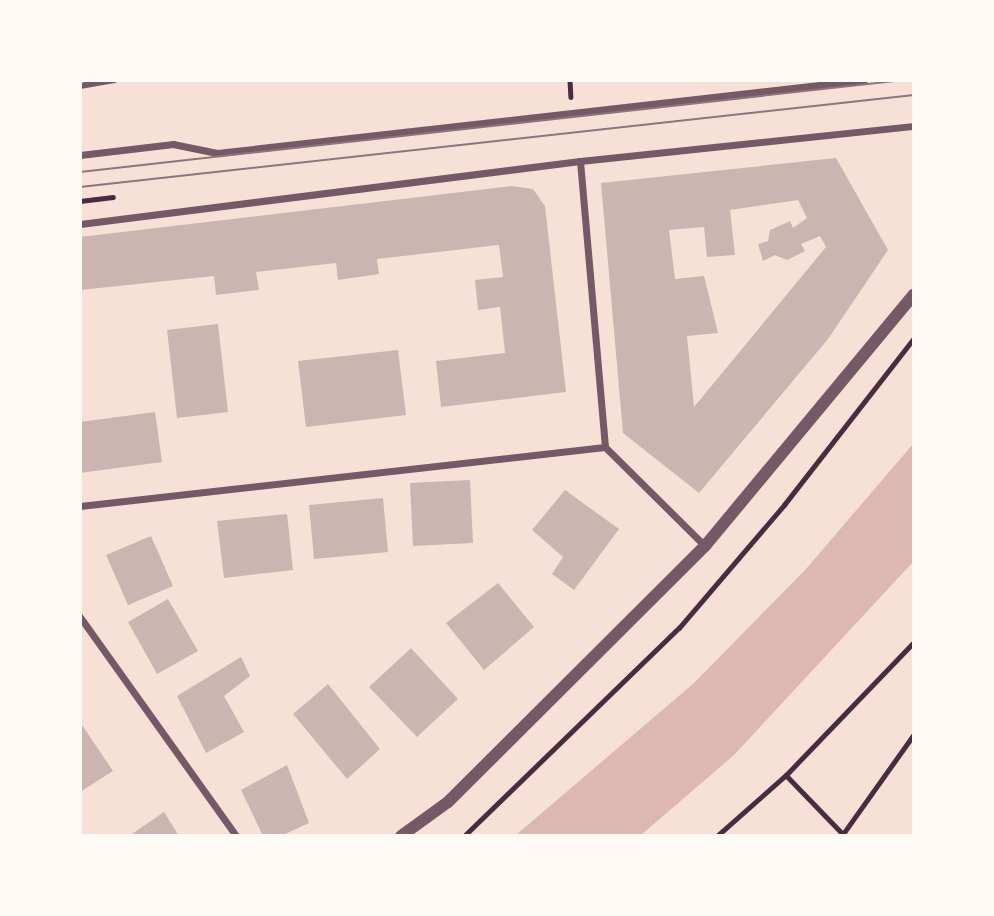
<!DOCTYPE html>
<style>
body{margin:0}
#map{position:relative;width:994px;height:916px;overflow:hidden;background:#f7e1d7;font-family:"Archivo Narrow",sans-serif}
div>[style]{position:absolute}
.water>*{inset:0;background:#dcb8b0}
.building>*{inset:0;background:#ccb4b1}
.path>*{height:4.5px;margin:-2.25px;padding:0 2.25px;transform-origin:2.25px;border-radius:2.25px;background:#4a2c40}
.pedestrian>*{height:6px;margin:-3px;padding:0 3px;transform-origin:3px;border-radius:3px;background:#755966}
.minor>*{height:7px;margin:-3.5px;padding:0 3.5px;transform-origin:3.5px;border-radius:3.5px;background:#755966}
.tertiary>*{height:12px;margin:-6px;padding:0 6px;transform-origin:6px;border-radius:6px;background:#755966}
.tram>*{height:2px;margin:-1px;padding:0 1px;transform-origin:1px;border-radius:1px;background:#8f747c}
span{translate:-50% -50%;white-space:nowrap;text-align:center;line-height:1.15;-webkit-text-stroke:6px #fffaf5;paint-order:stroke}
.frame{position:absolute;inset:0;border:82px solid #fffaf5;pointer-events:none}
</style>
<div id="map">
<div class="water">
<i style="clip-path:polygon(913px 444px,913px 562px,734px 755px,641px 835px,516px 835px,694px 683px,806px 569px)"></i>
</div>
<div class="building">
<i style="clip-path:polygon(evenodd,836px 158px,888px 250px,828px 339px,699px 493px,623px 433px,601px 183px,836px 158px,798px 200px,807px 218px,793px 228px,790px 221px,770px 230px,768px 241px,758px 244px,763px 261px,775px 255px,787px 260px,805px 251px,801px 244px,820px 236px,826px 247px,694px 407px,687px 336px,718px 333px,704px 276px,675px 279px,669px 230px,704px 227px,707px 257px,735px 255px,730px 210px,798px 200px)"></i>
<i style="clip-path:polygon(512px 186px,533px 189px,545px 206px,566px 392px,441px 407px,436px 361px,505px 353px,500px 307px,478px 310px,475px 280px,503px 277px,499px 245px,377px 259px,379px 274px,338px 280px,336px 263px,256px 272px,259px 290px,216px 295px,214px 276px,80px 290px,80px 237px)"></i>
<i style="clip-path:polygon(218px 324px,228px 412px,177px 418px,167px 330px)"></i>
<i style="clip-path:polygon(398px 350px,406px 415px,306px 427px,298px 361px)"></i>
<i style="clip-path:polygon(155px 412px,162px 462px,80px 473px,80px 422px)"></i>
<i style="clip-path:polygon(470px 480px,473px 543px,413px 546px,410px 483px)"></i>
<i style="clip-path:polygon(565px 490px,619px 529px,574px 590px,552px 574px,563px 557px,532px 530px)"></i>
<i style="clip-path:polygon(383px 498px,388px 552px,314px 559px,309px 505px)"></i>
<i style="clip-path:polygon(287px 514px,293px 570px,224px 578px,217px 521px)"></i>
<i style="clip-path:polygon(151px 536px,173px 586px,128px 605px,106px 555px)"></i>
<i style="clip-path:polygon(498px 583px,534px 627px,484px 670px,446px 623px)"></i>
<i style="clip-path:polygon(168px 599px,198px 651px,157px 674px,128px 622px)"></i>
<i style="clip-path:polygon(411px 648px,458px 699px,417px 737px,369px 687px)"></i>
<i style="clip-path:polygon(241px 657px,250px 676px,224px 696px,244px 732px,206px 753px,177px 696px)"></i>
<i style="clip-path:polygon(328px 684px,380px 749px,347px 779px,293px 714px)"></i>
<i style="clip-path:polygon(80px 722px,113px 771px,80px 792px)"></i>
<i style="clip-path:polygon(287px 765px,309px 823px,281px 836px,263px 836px,241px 790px)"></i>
<i style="clip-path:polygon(164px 812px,179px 836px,129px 836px)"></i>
</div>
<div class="path">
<i style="left:570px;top:80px;width:17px;rotate:87deg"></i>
<i style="left:80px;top:201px;width:33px;rotate:-7deg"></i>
<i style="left:786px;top:775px;width:83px;rotate:46deg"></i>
<i style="left:843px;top:834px;width:123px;rotate:-54.6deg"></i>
<i style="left:464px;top:836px;width:299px;rotate:-44.1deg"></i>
<i style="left:679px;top:628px;width:162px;rotate:-49.5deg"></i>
<i style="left:784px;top:505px;width:212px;rotate:-52.1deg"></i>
<i style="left:717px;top:836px;width:92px;rotate:-41.5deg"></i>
<i style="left:786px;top:775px;width:185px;rotate:-46.1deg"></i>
</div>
<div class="pedestrian">
<i style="left:80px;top:86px;width:35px;rotate:-10deg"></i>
</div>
<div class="minor">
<i style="left:80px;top:155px;width:94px;rotate:-6.7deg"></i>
<i style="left:173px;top:144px;width:45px;rotate:11.6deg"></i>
<i style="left:217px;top:153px;width:651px;rotate:-6.44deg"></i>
<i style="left:580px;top:161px;width:287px;rotate:85deg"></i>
<i style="left:605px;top:447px;width:141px;rotate:44.7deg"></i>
<i style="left:80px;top:224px;width:504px;rotate:-7.18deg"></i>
<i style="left:580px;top:161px;width:336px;rotate:-6deg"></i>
<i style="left:80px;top:506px;width:528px;rotate:-6.41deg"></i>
<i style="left:80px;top:617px;width:269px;rotate:54.5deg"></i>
</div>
<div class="tertiary">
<i style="left:401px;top:836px;width:58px;rotate:-35.9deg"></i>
<i style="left:448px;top:802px;width:363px;rotate:-44.9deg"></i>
<i style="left:705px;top:546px;width:327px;rotate:-50.3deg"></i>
</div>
<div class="tram">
<i style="left:80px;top:172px;width:829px;rotate:-6.37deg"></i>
<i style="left:80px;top:187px;width:839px;rotate:-6.29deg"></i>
</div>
<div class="frame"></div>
</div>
